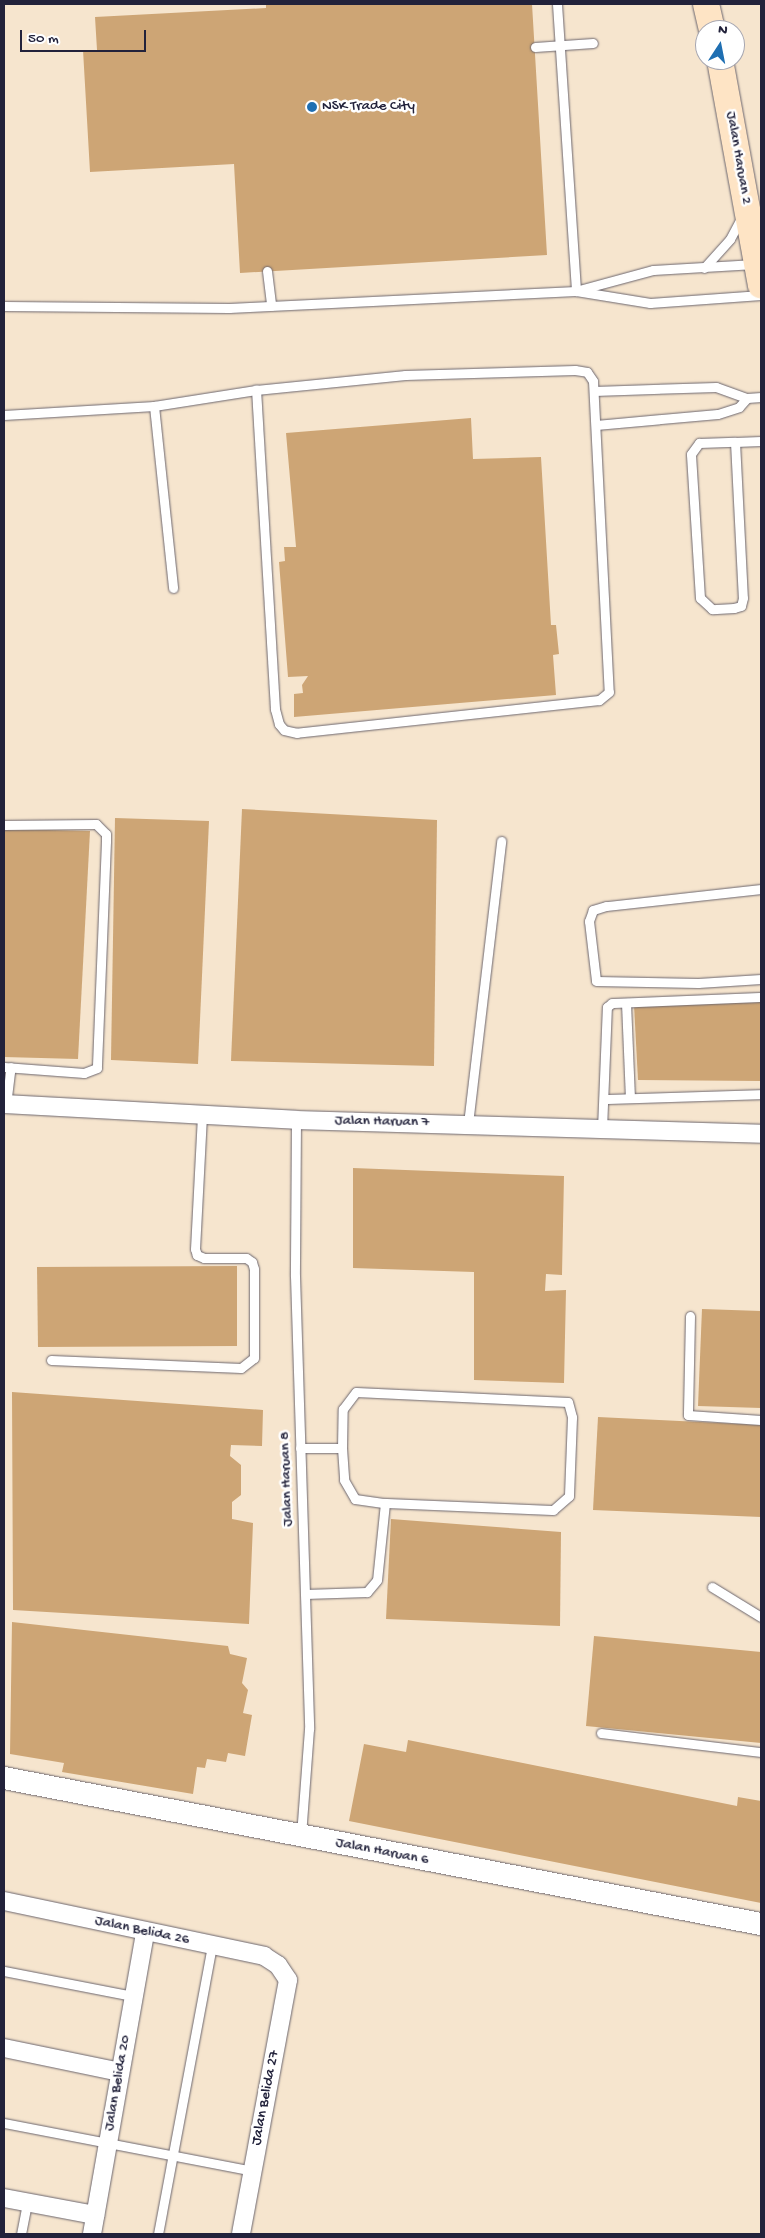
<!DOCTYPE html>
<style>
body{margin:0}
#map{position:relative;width:765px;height:2238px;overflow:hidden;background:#f6e5ce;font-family:"Gochi Hand",sans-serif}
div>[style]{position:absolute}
.building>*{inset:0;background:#cda575}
.roads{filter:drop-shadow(0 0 1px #6c666e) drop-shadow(0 0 1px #6c666e)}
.service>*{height:9px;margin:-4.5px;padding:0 4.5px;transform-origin:4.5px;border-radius:4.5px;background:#fff}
.minor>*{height:18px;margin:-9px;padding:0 9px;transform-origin:9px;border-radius:9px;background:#fff}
.tertiary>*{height:22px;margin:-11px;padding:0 11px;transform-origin:11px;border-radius:11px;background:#fff}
.secondary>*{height:26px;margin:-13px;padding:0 13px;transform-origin:13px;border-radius:13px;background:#fee4c5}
.dots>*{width:14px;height:14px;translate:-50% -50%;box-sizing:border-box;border:2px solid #fff;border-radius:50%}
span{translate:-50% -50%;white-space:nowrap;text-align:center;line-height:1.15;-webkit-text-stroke:5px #fff;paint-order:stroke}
.poi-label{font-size:15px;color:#22223b}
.left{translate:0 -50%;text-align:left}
.street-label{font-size:15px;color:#22223b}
.frame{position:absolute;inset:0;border:5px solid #22223b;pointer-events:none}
.north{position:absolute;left:695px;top:20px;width:50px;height:50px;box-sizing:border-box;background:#fff;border:1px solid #a7a7b1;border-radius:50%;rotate:11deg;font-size:14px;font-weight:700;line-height:20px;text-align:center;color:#22223b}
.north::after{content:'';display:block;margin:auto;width:18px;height:22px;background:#1f6fb2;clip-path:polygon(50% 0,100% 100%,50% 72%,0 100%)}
.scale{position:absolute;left:20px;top:30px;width:126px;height:22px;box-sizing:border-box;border:2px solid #22223b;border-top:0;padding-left:6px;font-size:15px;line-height:18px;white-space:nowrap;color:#22223b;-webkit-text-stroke:4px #fff;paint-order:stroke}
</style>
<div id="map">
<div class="building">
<i style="clip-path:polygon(266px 4px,532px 4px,547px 255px,240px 273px,234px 164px,90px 172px,83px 50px,97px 50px,95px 17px,266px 8px)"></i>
<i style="clip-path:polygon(471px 418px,473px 459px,541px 457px,551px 625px,556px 625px,559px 654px,553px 655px,556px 695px,294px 717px,294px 694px,303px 693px,302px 685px,308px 676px,288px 677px,279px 562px,285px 561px,284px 547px,296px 547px,286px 433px)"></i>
<i style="clip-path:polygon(242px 809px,437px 820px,434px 1066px,231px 1061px)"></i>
<i style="clip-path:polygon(115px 818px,209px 821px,198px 1064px,111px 1060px)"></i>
<i style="clip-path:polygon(4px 829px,90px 831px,78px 1059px,4px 1057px)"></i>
<i style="clip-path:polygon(761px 1002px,761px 1081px,638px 1080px,634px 1005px)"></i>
<i style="clip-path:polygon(353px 1168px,564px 1176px,562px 1275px,546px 1274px,545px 1291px,566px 1290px,564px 1383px,474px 1380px,474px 1272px,353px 1268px)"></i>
<i style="clip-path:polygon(237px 1266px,237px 1346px,38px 1347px,37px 1267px)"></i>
<i style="clip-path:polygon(702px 1309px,761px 1311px,761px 1408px,698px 1406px)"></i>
<i style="clip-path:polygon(12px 1392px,263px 1410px,262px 1446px,231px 1445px,230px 1456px,241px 1465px,241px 1495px,232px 1502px,232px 1519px,253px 1523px,249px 1624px,13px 1610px)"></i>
<i style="clip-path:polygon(598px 1417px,761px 1425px,761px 1517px,593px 1510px)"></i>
<i style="clip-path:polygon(391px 1519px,561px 1532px,560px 1626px,386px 1619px)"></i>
<i style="clip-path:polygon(12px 1622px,228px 1646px,230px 1654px,247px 1658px,242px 1683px,248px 1690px,243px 1713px,252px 1715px,245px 1756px,228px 1753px,226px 1762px,207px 1759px,205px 1768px,197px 1767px,193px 1794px,62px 1772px,64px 1763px,10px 1754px)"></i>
<i style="clip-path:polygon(594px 1636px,761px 1652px,761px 1743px,586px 1726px)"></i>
<i style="clip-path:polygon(408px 1740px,737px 1806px,738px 1797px,761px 1801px,761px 1903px,349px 1821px,364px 1744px,406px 1752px)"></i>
</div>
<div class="roads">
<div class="service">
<i style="left:557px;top:4px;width:288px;rotate:86.2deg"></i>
<i style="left:535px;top:47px;width:58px;rotate:-3.9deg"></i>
<i style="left:704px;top:268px;width:39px;rotate:-48deg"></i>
<i style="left:730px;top:239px;width:24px;rotate:-62deg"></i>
<i style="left:267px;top:271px;width:35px;rotate:83deg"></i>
<i style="left:579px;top:290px;width:77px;rotate:-15.1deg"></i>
<i style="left:653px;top:270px;width:102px;rotate:-3.4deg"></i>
<i style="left:4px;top:306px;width:225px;rotate:0.5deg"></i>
<i style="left:229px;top:308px;width:347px;rotate:-2.8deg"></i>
<i style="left:576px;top:291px;width:75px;rotate:9.2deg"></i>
<i style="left:650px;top:303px;width:111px;rotate:-4.1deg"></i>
<i style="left:575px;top:370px;width:12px;rotate:9deg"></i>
<i style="left:587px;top:372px;width:11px;rotate:56deg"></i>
<i style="left:593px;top:381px;width:311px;rotate:87.1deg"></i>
<i style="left:609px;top:692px;width:13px;rotate:141deg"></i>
<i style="left:599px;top:700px;width:304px;rotate:173.8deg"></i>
<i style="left:297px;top:733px;width:13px;rotate:-167deg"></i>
<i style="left:284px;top:730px;width:8px;rotate:-130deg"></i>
<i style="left:279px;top:724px;width:16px;rotate:-105deg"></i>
<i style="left:275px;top:709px;width:320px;rotate:-93.4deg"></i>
<i style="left:256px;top:390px;width:150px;rotate:-5.7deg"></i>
<i style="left:405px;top:375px;width:170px;rotate:-1.7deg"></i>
<i style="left:594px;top:391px;width:122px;rotate:-1.9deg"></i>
<i style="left:716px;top:387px;width:33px;rotate:20deg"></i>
<i style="left:747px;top:398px;width:14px;rotate:-4deg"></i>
<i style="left:154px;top:406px;width:103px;rotate:-8.9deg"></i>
<i style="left:4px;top:415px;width:150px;rotate:-3.4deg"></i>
<i style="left:154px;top:406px;width:183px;rotate:84deg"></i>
<i style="left:596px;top:425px;width:122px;rotate:-5.2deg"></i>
<i style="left:718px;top:414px;width:22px;rotate:-18deg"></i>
<i style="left:739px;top:407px;width:12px;rotate:-48deg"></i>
<i style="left:735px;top:442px;width:156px;rotate:87.1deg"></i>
<i style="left:743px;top:598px;width:8px;rotate:104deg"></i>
<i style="left:741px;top:606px;width:7px;rotate:164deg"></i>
<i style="left:734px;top:608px;width:22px;rotate:177deg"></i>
<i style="left:712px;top:609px;width:16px;rotate:-137deg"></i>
<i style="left:700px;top:598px;width:144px;rotate:-93.6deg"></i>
<i style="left:691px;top:454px;width:14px;rotate:-54deg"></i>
<i style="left:699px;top:443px;width:36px;rotate:-2deg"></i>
<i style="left:735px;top:442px;width:26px;rotate:-2deg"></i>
<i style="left:4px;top:825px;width:92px;rotate:-0.6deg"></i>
<i style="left:96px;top:824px;width:14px;rotate:45deg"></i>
<i style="left:106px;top:834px;width:7px;rotate:90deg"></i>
<i style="left:106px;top:841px;width:227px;rotate:92.3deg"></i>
<i style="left:97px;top:1068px;width:14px;rotate:159deg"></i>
<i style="left:84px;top:1073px;width:80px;rotate:-175.7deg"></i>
<i style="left:761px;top:889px;width:156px;rotate:173.7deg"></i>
<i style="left:606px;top:906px;width:14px;rotate:163deg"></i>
<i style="left:593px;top:910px;width:12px;rotate:110deg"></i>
<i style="left:589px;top:921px;width:60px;rotate:83.3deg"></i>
<i style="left:596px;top:981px;width:102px;rotate:1.1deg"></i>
<i style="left:698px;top:983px;width:63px;rotate:-3.6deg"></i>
<i style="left:626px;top:1003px;width:95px;rotate:87.6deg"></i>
<i style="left:604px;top:1099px;width:157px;rotate:-1.8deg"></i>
<i style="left:6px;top:1105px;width:38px;rotate:-83deg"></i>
<i style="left:296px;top:1120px;width:156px;rotate:90.4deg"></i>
<i style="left:295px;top:1276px;width:453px;rotate:88.2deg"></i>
<i style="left:309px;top:1729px;width:106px;rotate:94.3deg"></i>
<i style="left:468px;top:1124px;width:285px;rotate:-83.3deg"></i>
<i style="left:602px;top:1129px;width:122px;rotate:-87.7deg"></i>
<i style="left:607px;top:1007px;width:6px;rotate:-39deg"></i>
<i style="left:612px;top:1003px;width:149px;rotate:-2.3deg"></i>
<i style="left:690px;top:1316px;width:99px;rotate:91.2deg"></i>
<i style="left:688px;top:1415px;width:73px;rotate:3.9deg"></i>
<i style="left:51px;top:1360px;width:190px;rotate:2.4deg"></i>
<i style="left:241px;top:1368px;width:16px;rotate:-38deg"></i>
<i style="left:254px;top:1358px;width:89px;rotate:-90deg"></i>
<i style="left:254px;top:1269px;width:7px;rotate:-106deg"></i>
<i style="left:252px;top:1262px;width:7px;rotate:-146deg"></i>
<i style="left:246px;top:1258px;width:42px;rotate:180deg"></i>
<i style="left:204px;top:1258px;width:8px;rotate:-157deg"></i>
<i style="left:197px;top:1255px;width:6px;rotate:-108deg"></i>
<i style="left:195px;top:1249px;width:133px;rotate:-87deg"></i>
<i style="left:300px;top:1448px;width:42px"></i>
<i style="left:342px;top:1448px;width:39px;rotate:-89deg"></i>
<i style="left:343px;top:1409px;width:21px;rotate:-53deg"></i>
<i style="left:356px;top:1392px;width:212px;rotate:2.7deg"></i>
<i style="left:568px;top:1402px;width:16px;rotate:75deg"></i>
<i style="left:572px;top:1417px;width:79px;rotate:92.2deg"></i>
<i style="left:569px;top:1496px;width:21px;rotate:139deg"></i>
<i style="left:553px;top:1510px;width:168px;rotate:-177.6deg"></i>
<i style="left:385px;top:1503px;width:77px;rotate:95.9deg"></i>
<i style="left:377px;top:1580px;width:16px;rotate:130deg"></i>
<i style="left:367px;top:1592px;width:62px;rotate:178.2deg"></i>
<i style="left:342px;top:1448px;width:32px;rotate:86deg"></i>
<i style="left:344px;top:1480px;width:22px;rotate:60deg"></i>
<i style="left:355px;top:1499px;width:30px;rotate:8deg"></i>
<i style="left:712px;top:1587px;width:57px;rotate:31.5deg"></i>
<i style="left:601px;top:1733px;width:161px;rotate:6.8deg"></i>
<i style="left:4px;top:1971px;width:131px;rotate:11deg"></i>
<i style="left:4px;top:2123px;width:254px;rotate:10.9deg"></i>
<i style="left:21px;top:2234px;width:33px;rotate:-79deg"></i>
<i style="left:158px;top:2234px;width:294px;rotate:-79.4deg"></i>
</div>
<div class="minor">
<i style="left:4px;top:1104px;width:292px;rotate:3.1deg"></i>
<i style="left:296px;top:1120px;width:465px;rotate:1.7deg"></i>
<i style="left:4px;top:1901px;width:266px;rotate:11.9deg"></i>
<i style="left:264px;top:1956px;width:17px;rotate:33deg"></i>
<i style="left:278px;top:1965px;width:18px;rotate:56deg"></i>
<i style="left:288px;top:1980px;width:258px;rotate:100.5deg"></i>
<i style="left:4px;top:2048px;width:118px;rotate:11.7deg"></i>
<i style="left:4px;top:2198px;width:93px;rotate:10.6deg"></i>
<i style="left:92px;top:2234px;width:307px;rotate:-80deg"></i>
</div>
<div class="tertiary">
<i style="left:4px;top:1778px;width:771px;rotate:10.92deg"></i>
</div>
<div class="secondary">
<i style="left:706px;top:4px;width:27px;rotate:77deg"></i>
<i style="left:720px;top:60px;width:229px;rotate:79.7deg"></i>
</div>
</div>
<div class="dots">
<i style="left:312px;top:107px;background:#1f6fb2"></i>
</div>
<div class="poi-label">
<span class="left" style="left:322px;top:107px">NSK Trade City</span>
</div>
<div class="street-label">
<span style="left:738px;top:158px;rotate:80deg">Jalan Haruan 2</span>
<span style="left:382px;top:1122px;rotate:1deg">Jalan Haruan 7</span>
<span style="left:287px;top:1479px;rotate:-92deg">Jalan Haruan 8</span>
<span style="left:382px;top:1852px;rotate:11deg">Jalan Haruan 6</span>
<span style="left:142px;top:1931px;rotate:12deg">Jalan Belida 26</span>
<span style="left:118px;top:2083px;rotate:-80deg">Jalan Belida 20</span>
<span style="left:266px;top:2098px;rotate:-79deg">Jalan Belida 27</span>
</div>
<div class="frame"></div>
<div class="north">N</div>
<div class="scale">50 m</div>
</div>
